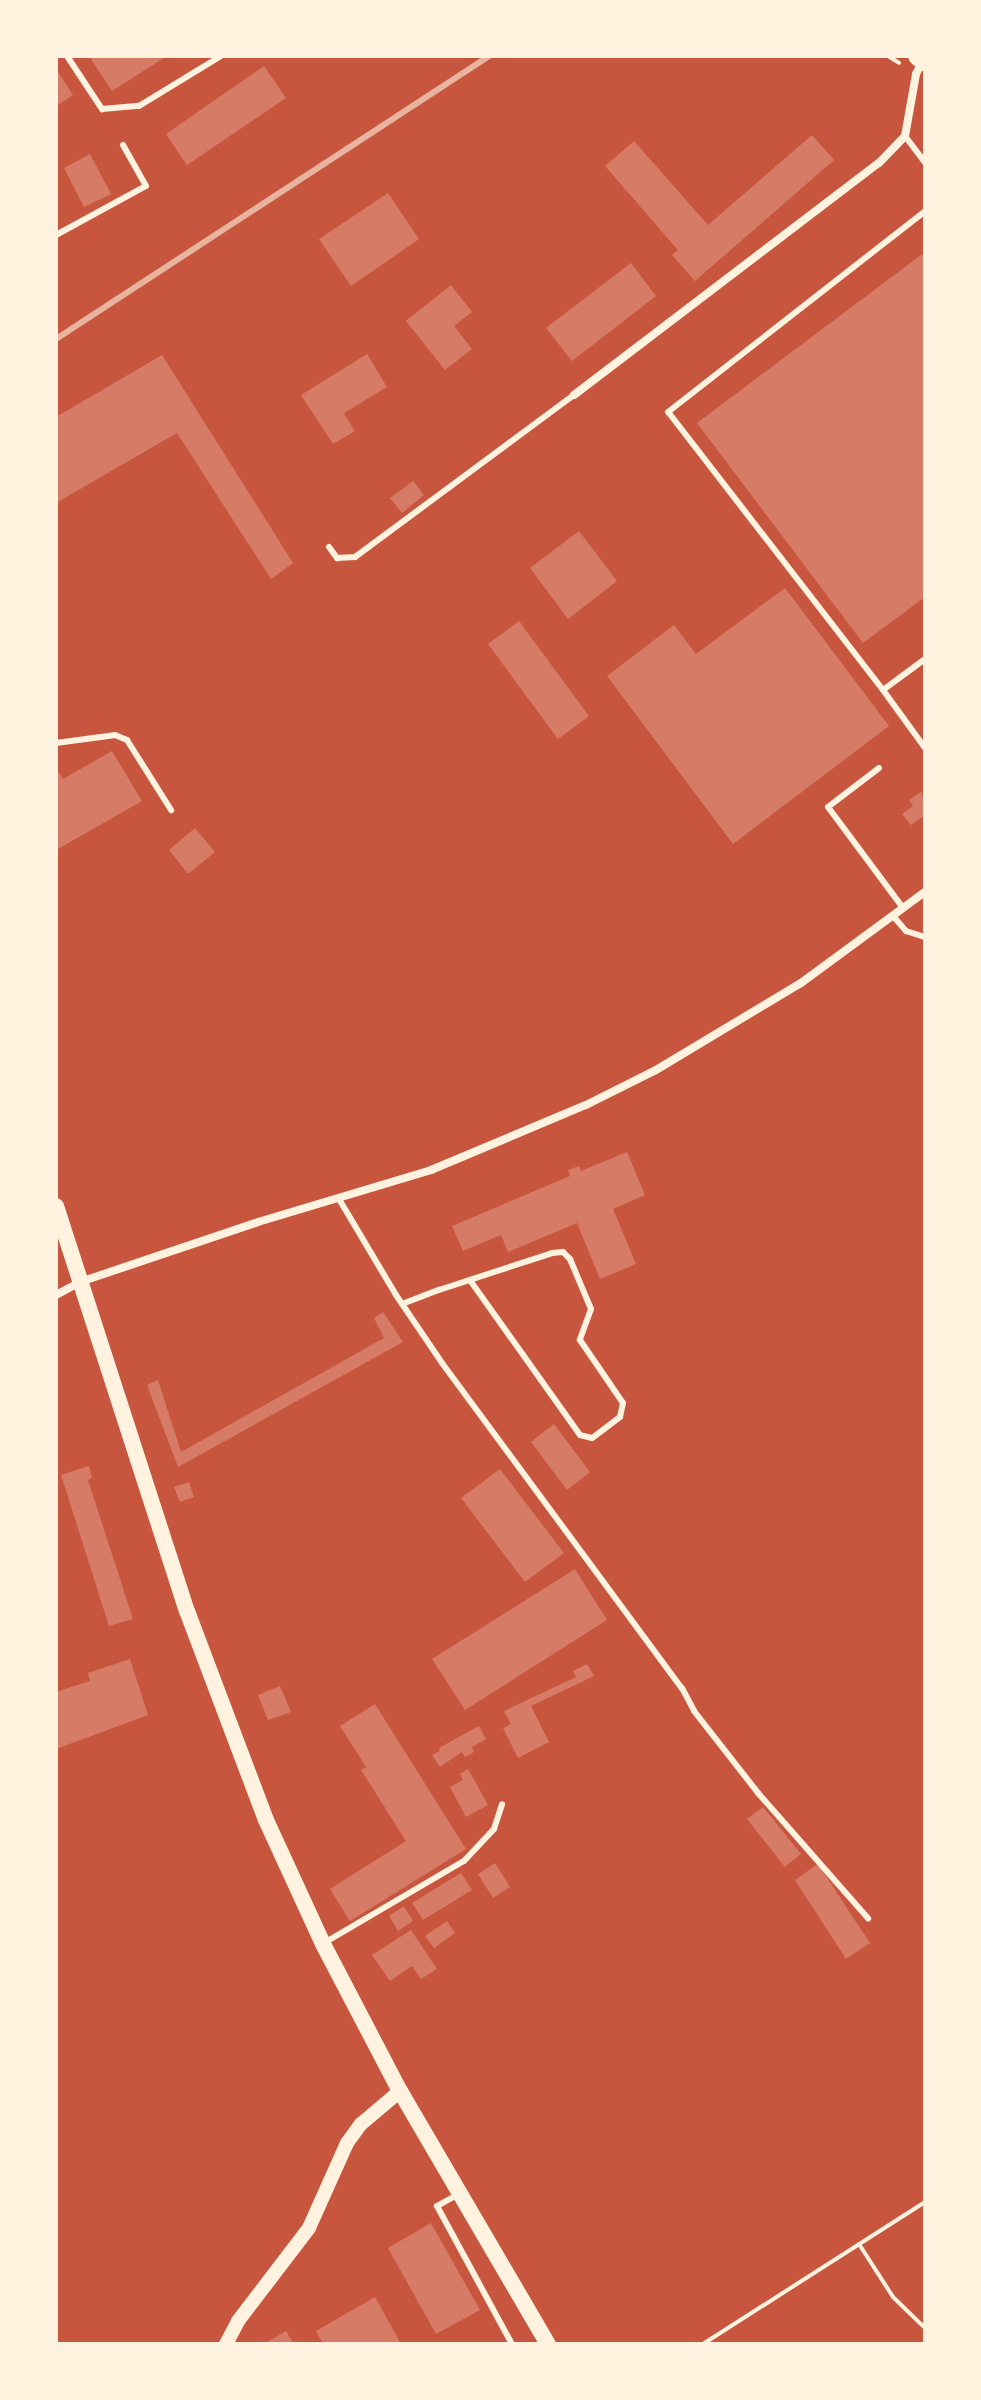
<!DOCTYPE html>
<style>
body{margin:0}
#map{position:relative;width:981px;height:2400px;overflow:hidden;background:#c8553d;font-family:Figtree,sans-serif}
div>[style]{position:absolute}
.building>*{inset:0;background:#d67c66}
.path>*{height:4px;margin:-2px;padding:0 2px;transform-origin:2px;border-radius:2px;background:#fff3e0}
.service>*{height:6px;margin:-3px;padding:0 3px;transform-origin:3px;border-radius:3px;background:#fff3e0}
.minor>*{height:8px;margin:-4px;padding:0 4px;transform-origin:4px;border-radius:4px;background:#fff3e0}
.tertiary>*{height:14px;margin:-7px;padding:0 7px;transform-origin:7px;border-radius:7px;background:#fff3e0}
.secondary>*{height:16px;margin:-8px;padding:0 8px;transform-origin:8px;border-radius:8px;background:#fff3e0}
.primary>*{height:20px;margin:-10px;padding:0 10px;transform-origin:10px;border-radius:10px;background:#fff3e0}
.rail>*{height:6px;margin:-3px;padding:0 3px;transform-origin:3px;border-radius:3px;background:#e9b49f}
span{translate:-50% -50%;white-space:nowrap;text-align:center;line-height:1.15;-webkit-text-stroke:8px #fff3e0;paint-order:stroke}
.frame{position:absolute;inset:0;border:58px solid #fff3e0;pointer-events:none}
</style>
<div id="map">
<div class="building">
<i style="clip-path:polygon(89px 56px,167px 56px,112px 91px)"></i>
<i style="clip-path:polygon(264px 66px,286px 98px,187px 165px,166px 134px)"></i>
<i style="clip-path:polygon(56px 69px,73px 95px,56px 106px)"></i>
<i style="clip-path:polygon(812px 135px,834px 160px,695px 281px,672px 255px,678px 250px,605px 166px,634px 141px,708px 225px)"></i>
<i style="clip-path:polygon(90px 154px,111px 194px,84px 207px,64px 168px)"></i>
<i style="clip-path:polygon(388px 193px,419px 239px,351px 286px,319px 239px)"></i>
<i style="clip-path:polygon(925px 252px,925px 597px,863px 643px,697px 423px)"></i>
<i style="clip-path:polygon(631px 263px,656px 296px,572px 361px,546px 328px)"></i>
<i style="clip-path:polygon(451px 285px,472px 312px,454px 326px,472px 349px,445px 370px,406px 321px)"></i>
<i style="clip-path:polygon(367px 354px,387px 387px,344px 413px,355px 431px,333px 444px,301px 395px)"></i>
<i style="clip-path:polygon(162px 355px,293px 563px,271px 579px,177px 433px,56px 503px,56px 417px)"></i>
<i style="clip-path:polygon(413px 481px,424px 495px,402px 513px,390px 498px)"></i>
<i style="clip-path:polygon(579px 531px,617px 581px,568px 619px,530px 568px)"></i>
<i style="clip-path:polygon(785px 588px,889px 726px,733px 844px,607px 676px,674px 625px,696px 654px)"></i>
<i style="clip-path:polygon(519px 621px,589px 716px,558px 739px,488px 644px)"></i>
<i style="clip-path:polygon(112px 751px,142px 801px,56px 850px,56px 768px,63px 779px)"></i>
<i style="clip-path:polygon(922px 791px,925px 815px,911px 825px,902px 814px,913px 806px,909px 800px)"></i>
<i style="clip-path:polygon(195px 828px,215px 852px,188px 874px,169px 850px)"></i>
<i style="clip-path:polygon(627px 1152px,645px 1195px,613px 1209px,636px 1264px,600px 1279px,577px 1223px,508px 1252px,501px 1235px,463px 1251px,452px 1226px,570px 1176px,568px 1170px,579px 1166px,581px 1171px)"></i>
<i style="clip-path:polygon(383px 1312px,403px 1342px,178px 1467px,147px 1385px,158px 1380px,181px 1452px,384px 1338px,374px 1318px)"></i>
<i style="clip-path:polygon(554px 1424px,590px 1472px,567px 1490px,531px 1442px)"></i>
<i style="clip-path:polygon(89px 1466px,92px 1478px,88px 1480px,133px 1619px,109px 1626px,61px 1475px)"></i>
<i style="clip-path:polygon(500px 1469px,564px 1553px,525px 1582px,461px 1498px)"></i>
<i style="clip-path:polygon(189px 1482px,194px 1497px,180px 1502px,174px 1487px)"></i>
<i style="clip-path:polygon(575px 1569px,607px 1620px,465px 1710px,432px 1659px)"></i>
<i style="clip-path:polygon(130px 1659px,148px 1715px,56px 1749px,56px 1692px,90px 1681px,88px 1673px)"></i>
<i style="clip-path:polygon(587px 1664px,594px 1676px,531px 1706px,549px 1742px,518px 1758px,503px 1728px,511px 1724px,504px 1711px,576px 1677px,573px 1671px)"></i>
<i style="clip-path:polygon(280px 1686px,291px 1712px,268px 1720px,258px 1695px)"></i>
<i style="clip-path:polygon(375px 1704px,466px 1849px,350px 1921px,330px 1889px,406px 1841px,361px 1770px,366px 1767px,340px 1726px)"></i>
<i style="clip-path:polygon(479px 1726px,486px 1739px,472px 1747px,474px 1752px,465px 1757px,462px 1752px,440px 1767px,432px 1755px,440px 1751px,439px 1748px)"></i>
<i style="clip-path:polygon(468px 1769px,488px 1805px,466px 1817px,450px 1787px,463px 1780px,460px 1774px)"></i>
<i style="clip-path:polygon(763px 1807px,801px 1854px,785px 1867px,747px 1819px)"></i>
<i style="clip-path:polygon(495px 1863px,510px 1887px,493px 1898px,478px 1874px)"></i>
<i style="clip-path:polygon(818px 1864px,870px 1943px,846px 1959px,795px 1880px)"></i>
<i style="clip-path:polygon(461px 1873px,472px 1890px,423px 1920px,412px 1903px)"></i>
<i style="clip-path:polygon(404px 1906px,413px 1921px,398px 1931px,389px 1916px)"></i>
<i style="clip-path:polygon(447px 1921px,455px 1933px,434px 1948px,425px 1936px)"></i>
<i style="clip-path:polygon(411px 1930px,437px 1969px,421px 1979px,412px 1966px,390px 1981px,372px 1955px)"></i>
<i style="clip-path:polygon(431px 2223px,480px 2310px,436px 2334px,388px 2248px)"></i>
<i style="clip-path:polygon(375px 2297px,401px 2344px,323px 2344px,316px 2331px)"></i>
<i style="clip-path:polygon(286px 2331px,294px 2344px,264px 2344px)"></i>
</div>
<div class="path">
<i style="left:888px;top:56px;width:13px;rotate:32deg"></i>
<i style="left:859px;top:2244px;width:63px;rotate:57.3deg"></i>
<i style="left:893px;top:2297px;width:45px;rotate:44.1deg"></i>
<i style="left:703px;top:2344px;width:264px;rotate:-32.6deg"></i>
</div>
<div class="service">
<i style="left:67px;top:56px;width:64px;rotate:56.6deg"></i>
<i style="left:102px;top:109px;width:37px;rotate:-5deg"></i>
<i style="left:139px;top:106px;width:96px;rotate:-31.4deg"></i>
<i style="left:905px;top:136px;width:34px;rotate:53deg"></i>
<i style="left:56px;top:235px;width:102px;rotate:-28.6deg"></i>
<i style="left:146px;top:186px;width:47px;rotate:-119.3deg"></i>
<i style="left:329px;top:547px;width:14px;rotate:54deg"></i>
<i style="left:337px;top:558px;width:18px;rotate:-3deg"></i>
<i style="left:355px;top:557px;width:272px;rotate:-36.5deg"></i>
<i style="left:925px;top:659px;width:52px;rotate:143.6deg"></i>
<i style="left:883px;top:690px;width:72px;rotate:54.1deg"></i>
<i style="left:883px;top:690px;width:351px;rotate:-127.7deg"></i>
<i style="left:668px;top:412px;width:326px;rotate:-38deg"></i>
<i style="left:56px;top:743px;width:60px;rotate:-7.7deg"></i>
<i style="left:115px;top:735px;width:13px;rotate:23deg"></i>
<i style="left:127px;top:740px;width:83px;rotate:57.8deg"></i>
<i style="left:879px;top:768px;width:64px;rotate:142.6deg"></i>
<i style="left:828px;top:807px;width:126px;rotate:53.4deg"></i>
<i style="left:893px;top:916px;width:20px;rotate:49deg"></i>
<i style="left:906px;top:931px;width:20px;rotate:18deg"></i>
<i style="left:339px;top:1199px;width:112px;rotate:59.3deg"></i>
<i style="left:396px;top:1295px;width:82px;rotate:55.9deg"></i>
<i style="left:442px;top:1363px;width:404px;rotate:53.6deg"></i>
<i style="left:682px;top:1688px;width:26px;rotate:62deg"></i>
<i style="left:694px;top:1711px;width:104px;rotate:52deg"></i>
<i style="left:758px;top:1793px;width:167px;rotate:48.7deg"></i>
<i style="left:402px;top:1304px;width:40px;rotate:-21deg"></i>
<i style="left:439px;top:1290px;width:119px;rotate:-18.1deg"></i>
<i style="left:552px;top:1253px;width:11px;rotate:-5deg"></i>
<i style="left:563px;top:1252px;width:10px;rotate:45deg"></i>
<i style="left:570px;top:1259px;width:54px;rotate:67.2deg"></i>
<i style="left:591px;top:1309px;width:33px;rotate:110deg"></i>
<i style="left:580px;top:1340px;width:76px;rotate:55.7deg"></i>
<i style="left:623px;top:1403px;width:14px;rotate:102deg"></i>
<i style="left:620px;top:1417px;width:35px;rotate:143deg"></i>
<i style="left:592px;top:1438px;width:12px;rotate:-166deg"></i>
<i style="left:580px;top:1435px;width:190px;rotate:-125.4deg"></i>
<i style="left:324px;top:1943px;width:162px;rotate:-30.4deg"></i>
<i style="left:464px;top:1861px;width:44px;rotate:-46.8deg"></i>
<i style="left:494px;top:1829px;width:26px;rotate:-72deg"></i>
<i style="left:457px;top:2195px;width:23px;rotate:151deg"></i>
<i style="left:437px;top:2206px;width:157px;rotate:61.5deg"></i>
</div>
<div class="minor">
<i style="left:574px;top:395px;width:383px;rotate:-37.3deg"></i>
<i style="left:879px;top:163px;width:37px;rotate:-46deg"></i>
<i style="left:905px;top:136px;width:63px;rotate:-79.9deg"></i>
<i style="left:916px;top:74px;width:16px;rotate:-63deg"></i>
<i style="left:56px;top:1295px;width:27px;rotate:-28deg"></i>
<i style="left:80px;top:1282px;width:188px;rotate:-18.6deg"></i>
<i style="left:258px;top:1222px;width:181px;rotate:-16.7deg"></i>
<i style="left:431px;top:1170px;width:168px;rotate:-22.8deg"></i>
<i style="left:586px;top:1105px;width:78px;rotate:-26.6deg"></i>
<i style="left:656px;top:1070px;width:169px;rotate:-31deg"></i>
<i style="left:801px;top:983px;width:154px;rotate:-36.3deg"></i>
</div>
<div class="tertiary">
<i style="left:226px;top:2344px;width:26px;rotate:-62deg"></i>
<i style="left:238px;top:2321px;width:117px;rotate:-52.6deg"></i>
<i style="left:309px;top:2228px;width:93px;rotate:-65.9deg"></i>
<i style="left:347px;top:2143px;width:24px;rotate:-54deg"></i>
<i style="left:361px;top:2124px;width:51px;rotate:-40.2deg"></i>
</div>
<div class="secondary">
<i style="left:56px;top:1206px;width:426px;rotate:72.1deg"></i>
<i style="left:187px;top:1611px;width:223px;rotate:69.3deg"></i>
<i style="left:266px;top:1820px;width:136px;rotate:65.3deg"></i>
<i style="left:323px;top:1944px;width:166px;rotate:62.4deg"></i>
<i style="left:400px;top:2091px;width:293px;rotate:59.7deg"></i>
</div>
<div class="primary">
<i style="left:918px;top:56px;width:9px;rotate:36deg"></i>
</div>
<div class="rail">
<i style="left:56px;top:339px;width:517px;rotate:-33.17deg"></i>
</div>
<div class="frame"></div>
</div>
